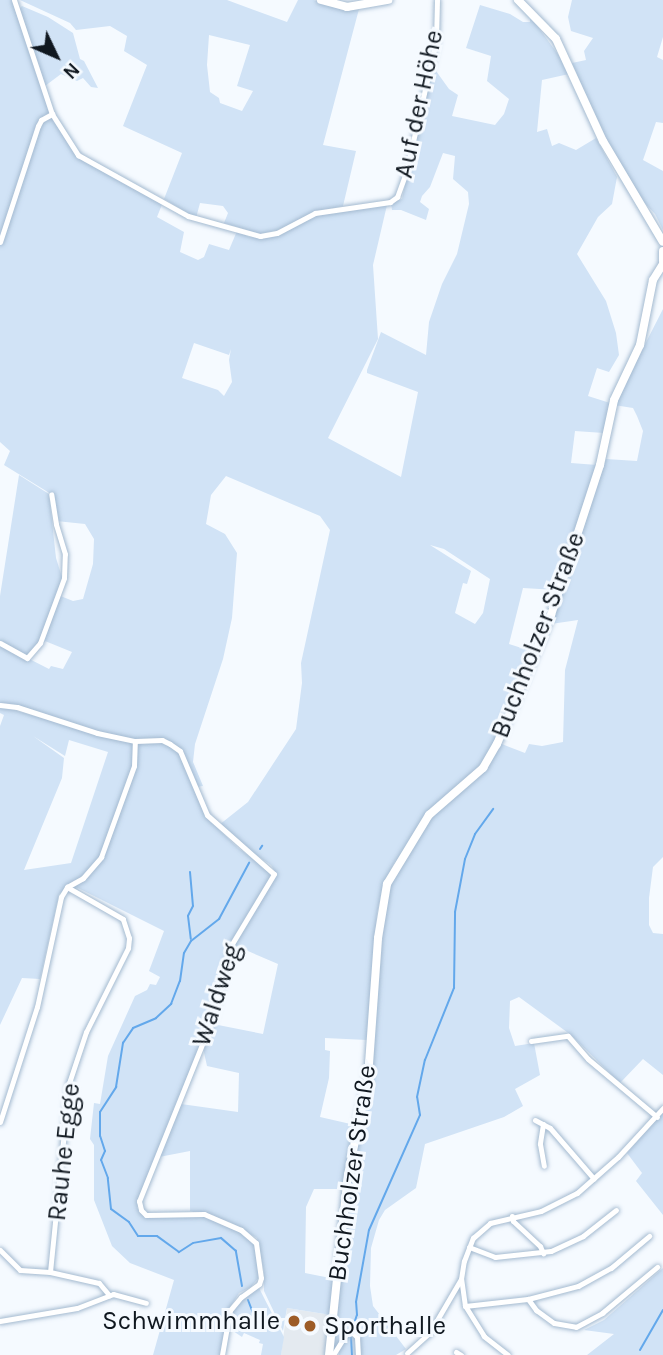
<!DOCTYPE html>
<meta charset="utf-8">
<style>
body{margin:0}
#map{position:relative;width:663px;height:1355px;overflow:hidden;background:#f5faff;font-family:Karla,sans-serif}
div>[style]{position:absolute}
.built>*{inset:0;background:#e4eaf0}
.green>*{inset:0;background:#d1e3f6}
.stream>*{height:2px;margin:-1px;padding:0 1px;transform-origin:1px;border-radius:1px;background:#63a8eb}
.roads{filter:drop-shadow(0 0 2px #a4bad0) drop-shadow(0 0 2px #a4bad0)}
.street>*{height:5px;margin:-2.5px;padding:0 2.5px;transform-origin:2.5px;border-radius:2.5px;background:#fff}
.secondary>*{height:8px;margin:-4px;padding:0 4px;transform-origin:4px;border-radius:4px;background:#fff}
.dots>*{width:19px;height:19px;translate:-50% -50%;box-sizing:border-box;border:4px solid #f5faff;border-radius:50%}
span{translate:-50% -50%;white-space:nowrap;text-align:center;line-height:1.15;-webkit-text-stroke:6px #f5faff;paint-order:stroke}
.street-label{font-size:26px;color:#101820}
.poi-label{font-size:26px;color:#101820}
.right{translate:-100% -50%;text-align:right}
.left{translate:0 -50%;text-align:left}
.north{position:absolute;left:21px;top:21px;width:70px;height:70px;-webkit-text-stroke:5px #f5faff;paint-order:stroke;rotate:134deg;font-size:19px;font-weight:700;line-height:28px;text-align:center;color:#101820}
.north::after{content:'';display:block;margin:auto;width:24px;height:32px;background:#101820;clip-path:polygon(50% 0,100% 100%,50% 72%,0 100%)}
</style>
<div id="map">
<div class="built">
<i style="clip-path:polygon(287px 1308px,331px 1315px,326px 1355px,281px 1355px)"></i>
</div>
<div class="green">
<i style="clip-path:polygon(0 0,13px 0,51px 111px,44px 116px,0 237px)"></i>
<i style="clip-path:polygon(evenodd,20px 0,227px 0,287px 22px,298px 0,314px 0,345px 11px,359px 9px,323px 145px,356px 151px,343px 206px,315px 212px,278px 230px,260px 234px,224px 223px,228px 213px,223px 206px,200px 203px,196px 218px,164px 199px,182px 153px,123px 126px,147px 65px,124px 51px,127px 36px,110px 26px,76px 30px,70px 23px,20px 0,209px 35px,250px 45px,237px 86px,253px 91px,242px 111px,220px 103px,219px 98px,210px 92px,207px 65px,209px 35px)"></i>
<i style="clip-path:polygon(572px 0,663px 0,663px 37px,657px 57px,663px 60px,663px 123px,656px 122px,643px 160px,663px 171px,663px 230px,655px 214px,638px 196px,595px 120px,572px 63px,586px 60px,584px 51px,593px 38px,571px 31px,568px 17px)"></i>
<i style="clip-path:polygon(evenodd,480px 5px,510px 14px,523px 22px,530px 22px,530px 16px,565px 64px,569px 74px,542px 80px,537px 132px,547px 129px,552px 146px,559px 143px,576px 150px,596px 138px,617px 177px,612px 204px,598px 217px,577px 254px,606px 301px,616px 333px,619px 355px,609px 372px,597px 368px,588px 396px,610px 403px,604px 433px,575px 431px,571px 463px,597px 465px,556px 590px,523px 588px,509px 644px,534px 652px,489px 756px,472px 778px,436px 809px,481px 773px,492px 760px,499px 743px,525px 753px,529px 744px,542px 746px,563px 742px,565px 670px,578px 620px,551px 624px,606px 459px,637px 461px,643px 431px,637px 416px,633px 408px,614px 405px,663px 309px,663px 857px,653px 867px,649px 898px,649px 925px,653px 933px,663px 934px,663px 1075px,643px 1059px,620px 1083px,571px 1035px,519px 997px,510px 1001px,509px 1028px,515px 1046px,534px 1043px,540px 1075px,515px 1089px,523px 1106px,504px 1117px,425px 1144px,416px 1188px,385px 1210px,379px 1220px,371px 1248px,370px 1286px,373px 1306px,406px 1349px,396px 1355px,360px 1355px,359px 1334px,358px 1355px,339px 1355px,339px 1352px,332px 1351px,351px 1175px,371px 1076px,386px 897px,396px 859px,383px 886px,377px 913px,367px 1040px,325px 1038px,325px 1050px,330px 1051px,329px 1078px,320px 1117px,355px 1125px,344px 1189px,314px 1189px,306px 1207px,305px 1273px,335px 1279px,331px 1315px,287px 1308px,283px 1331px,264px 1291px,264px 1271px,257px 1238px,230px 1222px,190px 1211px,190px 1151px,159px 1157px,181px 1104px,238px 1112px,239px 1073px,207px 1066px,203px 1048px,213px 1024px,263px 1034px,278px 964px,234px 945px,277px 875px,271px 865px,231px 838px,219px 825px,248px 802px,296px 729px,302px 683px,301px 663px,330px 530px,320px 516px,226px 476px,211px 495px,206px 524px,225px 534px,237px 553px,232px 618px,223px 659px,195px 744px,193px 762px,203px 786px,196px 787px,187px 771px,205px 816px,238px 848px,267px 869px,271px 876px,230px 943px,207px 1027px,137px 1208px,150px 1218px,189px 1214px,211px 1217px,243px 1233px,254px 1244px,259px 1277px,251px 1287px,239px 1293px,229px 1309px,220px 1355px,153px 1355px,174px 1280px,130px 1263px,112px 1246px,94px 1200px,94px 1145px,90px 1139px,94px 1103px,100px 1104px,108px 1056px,135px 996px,147px 990px,150px 984px,156px 985px,160px 977px,149px 971px,164px 931px,72px 885px,59px 894px,40px 979px,22px 978px,0 1025px,0 726px,4px 715px,0 713px,0 706px,97px 734px,152px 746px,71px 725px,17px 706px,0 704px,0 644px,49px 669px,51px 666px,63px 669px,72px 652px,45px 641px,30px 658px,0 642px,0 596px,19px 475px,49px 494px,56px 558px,62px 577px,58px 595px,73px 601px,83px 599px,93px 564px,94px 539px,85px 524px,56px 521px,51px 494px,4px 465px,10px 451px,0 442px,0 243px,26px 173px,41px 120px,49px 115px,83px 161px,163px 202px,157px 217px,184px 232px,180px 252px,198px 260px,204px 257px,209px 244px,229px 250px,237px 231px,249px 237px,266px 238px,279px 235px,316px 214px,387px 205px,373px 265px,378px 339px,328px 438px,401px 477px,418px 392px,367px 373px,367px 370px,381px 332px,426px 355px,429px 322px,442px 284px,457px 254px,469px 204px,468px 192px,453px 179px,455px 156px,443px 153px,430px 187px,422px 196px,420px 202px,429px 209px,426px 220px,401px 210px,392px 210px,391px 203px,402px 199px,431px 64px,449px 89px,458px 95px,452px 116px,495px 125px,504px 114px,509px 99px,487px 81px,491px 56px,466px 48px,480px 5px,194px 343px,229px 355px,231px 349px,229px 360px,232px 382px,224px 396px,218px 390px,182px 378px,194px 343px,480px 5px,430px 545px,444px 549px,490px 579px,483px 613px,475px 624px,455px 613px,463px 583px,467px 584px,471px 571px,430px 545px,480px 5px,33px 736px,65px 756px,69px 740px,108px 752px,71px 863px,24px 870px,62px 778px,64px 758px,33px 736px)"></i>
<i style="clip-path:polygon(22px 6px,48px 17px,73px 33px,80px 59px,84px 61px,98px 88px,91px 87px,83px 78px,77px 81px,61px 74px,45px 86px,19px 9px)"></i>
<i style="clip-path:polygon(663px 1111px,663px 1215px,636px 1181px,642px 1173px,627px 1153px)"></i>
<i style="clip-path:polygon(663px 1268px,663px 1355px,587px 1355px,614px 1334px,584px 1330px,604px 1320px)"></i>
<i style="clip-path:polygon(259px 1288px,284px 1337px,281px 1355px,261px 1355px,263px 1344px,259px 1343px,260px 1340px,244px 1333px,242px 1337px,230px 1329px,231px 1312px,236px 1303px)"></i>
</div>
<div class="stream">
<i style="left:260px;top:849px;width:4px;rotate:-56deg"></i>
<i style="left:190px;top:872px;width:34px;rotate:85deg"></i>
<i style="left:193px;top:906px;width:11px;rotate:117deg"></i>
<i style="left:188px;top:916px;width:23px;rotate:83deg"></i>
<i style="left:242px;top:1286px;width:36px;rotate:-100deg"></i>
<i style="left:236px;top:1251px;width:20px;rotate:-139deg"></i>
<i style="left:221px;top:1238px;width:28px;rotate:170deg"></i>
<i style="left:193px;top:1243px;width:17px;rotate:147deg"></i>
<i style="left:179px;top:1252px;width:27px;rotate:-144deg"></i>
<i style="left:157px;top:1236px;width:19px;rotate:180deg"></i>
<i style="left:138px;top:1236px;width:17px;rotate:-123deg"></i>
<i style="left:129px;top:1222px;width:22px;rotate:-144deg"></i>
<i style="left:111px;top:1209px;width:31px;rotate:-96deg"></i>
<i style="left:108px;top:1178px;width:19px;rotate:-111deg"></i>
<i style="left:101px;top:1160px;width:10px;rotate:-66deg"></i>
<i style="left:105px;top:1151px;width:16px;rotate:-108deg"></i>
<i style="left:100px;top:1136px;width:24px;rotate:-90deg"></i>
<i style="left:100px;top:1112px;width:30px;rotate:-57deg"></i>
<i style="left:116px;top:1087px;width:45px;rotate:-81deg"></i>
<i style="left:123px;top:1043px;width:18px;rotate:-56deg"></i>
<i style="left:133px;top:1028px;width:25px;rotate:-23deg"></i>
<i style="left:156px;top:1018px;width:21px;rotate:-43deg"></i>
<i style="left:171px;top:1004px;width:25px;rotate:-69deg"></i>
<i style="left:180px;top:981px;width:28px;rotate:-82deg"></i>
<i style="left:184px;top:953px;width:14px;rotate:-60deg"></i>
<i style="left:191px;top:941px;width:36px;rotate:-38deg"></i>
<i style="left:219px;top:919px;width:64px;rotate:-61.8deg"></i>
<i style="left:248px;top:1300px;width:26px;rotate:69deg"></i>
<i style="left:352px;top:1330px;width:16px;rotate:-72deg"></i>
<i style="left:357px;top:1315px;width:13px;rotate:-94deg"></i>
<i style="left:356px;top:1302px;width:73px;rotate:-79.8deg"></i>
<i style="left:369px;top:1230px;width:126px;rotate:-66.1deg"></i>
<i style="left:420px;top:1115px;width:18px;rotate:-99deg"></i>
<i style="left:417px;top:1097px;width:38px;rotate:-78deg"></i>
<i style="left:425px;top:1060px;width:78px;rotate:-68.1deg"></i>
<i style="left:454px;top:988px;width:76px;rotate:-89.2deg"></i>
<i style="left:455px;top:912px;width:54px;rotate:-79.3deg"></i>
<i style="left:465px;top:859px;width:27px;rotate:-68deg"></i>
<i style="left:475px;top:834px;width:31px;rotate:-54deg"></i>
<i style="left:351px;top:1336px;width:19px;rotate:87deg"></i>
<i style="left:640px;top:1350px;width:46px;rotate:-60.1deg"></i>
</div>
<div class="roads">
<div class="street">
<i style="left:14px;top:0;width:120px;rotate:71.6deg"></i>
<i style="left:52px;top:114px;width:49px;rotate:57.6deg"></i>
<i style="left:78px;top:155px;width:126px;rotate:29deg"></i>
<i style="left:188px;top:216px;width:75px;rotate:15.5deg"></i>
<i style="left:260px;top:236px;width:17px;rotate:-10deg"></i>
<i style="left:277px;top:233px;width:43px;rotate:-27.8deg"></i>
<i style="left:315px;top:213px;width:76px;rotate:-8.3deg"></i>
<i style="left:390px;top:202px;width:9px;rotate:-36deg"></i>
<i style="left:397px;top:197px;width:27px;rotate:-70deg"></i>
<i style="left:406px;top:172px;width:134px;rotate:-77.1deg"></i>
<i style="left:436px;top:41px;width:41px;rotate:-88.6deg"></i>
<i style="left:0;top:242px;width:122px;rotate:-71.9deg"></i>
<i style="left:38px;top:126px;width:7px;rotate:-63deg"></i>
<i style="left:41px;top:120px;width:13px;rotate:-29deg"></i>
<i style="left:0;top:643px;width:31px;rotate:29deg"></i>
<i style="left:27px;top:658px;width:20px;rotate:-49deg"></i>
<i style="left:40px;top:643px;width:69px;rotate:-69.7deg"></i>
<i style="left:64px;top:578px;width:24px;rotate:-88deg"></i>
<i style="left:65px;top:554px;width:31px;rotate:-107deg"></i>
<i style="left:56px;top:524px;width:30px;rotate:-99deg"></i>
<i style="left:0;top:705px;width:17px;rotate:7deg"></i>
<i style="left:17px;top:707px;width:84px;rotate:18deg"></i>
<i style="left:97px;top:733px;width:39px;rotate:12deg"></i>
<i style="left:135px;top:741px;width:27px;rotate:-2deg"></i>
<i style="left:162px;top:740px;width:9px;rotate:27deg"></i>
<i style="left:170px;top:744px;width:12px;rotate:35deg"></i>
<i style="left:180px;top:751px;width:69px;rotate:67.1deg"></i>
<i style="left:207px;top:815px;width:89px;rotate:41.4deg"></i>
<i style="left:274px;top:874px;width:82px;rotate:121deg"></i>
<i style="left:232px;top:944px;width:81px;rotate:105.1deg"></i>
<i style="left:211px;top:1022px;width:193px;rotate:111.9deg"></i>
<i style="left:139px;top:1201px;width:9px;rotate:77deg"></i>
<i style="left:141px;top:1210px;width:7px;rotate:45deg"></i>
<i style="left:146px;top:1215px;width:58px;rotate:-1deg"></i>
<i style="left:204px;top:1214px;width:40px;rotate:23.4deg"></i>
<i style="left:241px;top:1230px;width:20px;rotate:41deg"></i>
<i style="left:256px;top:1243px;width:35px;rotate:82deg"></i>
<i style="left:261px;top:1278px;width:6px;rotate:108deg"></i>
<i style="left:259px;top:1284px;width:22px;rotate:144deg"></i>
<i style="left:241px;top:1297px;width:17px;rotate:130deg"></i>
<i style="left:230px;top:1310px;width:46px;rotate:100.1deg"></i>
<i style="left:531px;top:1041px;width:37px;rotate:-8deg"></i>
<i style="left:568px;top:1036px;width:30px;rotate:49deg"></i>
<i style="left:588px;top:1059px;width:90px;rotate:40deg"></i>
<i style="left:535px;top:1120px;width:17px;rotate:28deg"></i>
<i style="left:550px;top:1128px;width:67px;rotate:49.2deg"></i>
<i style="left:0;top:1122px;width:121px;rotate:-72.2deg"></i>
<i style="left:37px;top:1007px;width:113px;rotate:-77.7deg"></i>
<i style="left:61px;top:897px;width:12px;rotate:-59deg"></i>
<i style="left:67px;top:887px;width:18px;rotate:-29deg"></i>
<i style="left:83px;top:878px;width:28px;rotate:-49deg"></i>
<i style="left:101px;top:857px;width:97px;rotate:-70.1deg"></i>
<i style="left:134px;top:766px;width:25px;rotate:-88deg"></i>
<i style="left:543px;top:1124px;width:20px;rotate:99deg"></i>
<i style="left:540px;top:1144px;width:22px;rotate:80deg"></i>
<i style="left:512px;top:1216px;width:5px;rotate:79deg"></i>
<i style="left:513px;top:1221px;width:37px;rotate:43deg"></i>
<i style="left:540px;top:1246px;width:8px;rotate:67deg"></i>
<i style="left:469px;top:1247px;width:28px;rotate:21deg"></i>
<i style="left:495px;top:1257px;width:56px;rotate:-6.1deg"></i>
<i style="left:551px;top:1251px;width:35px;rotate:-25deg"></i>
<i style="left:583px;top:1236px;width:42px;rotate:-38.2deg"></i>
<i style="left:0;top:1250px;width:28px;rotate:45deg"></i>
<i style="left:20px;top:1270px;width:30px;rotate:4deg"></i>
<i style="left:50px;top:1272px;width:50px;rotate:12.7deg"></i>
<i style="left:99px;top:1283px;width:16px;rotate:50deg"></i>
<i style="left:50px;top:1272px;width:190px;rotate:-84.3deg"></i>
<i style="left:69px;top:1083px;width:54px;rotate:-71.6deg"></i>
<i style="left:86px;top:1032px;width:94px;rotate:-63.4deg"></i>
<i style="left:128px;top:948px;width:10px;rotate:-84deg"></i>
<i style="left:129px;top:938px;width:20px;rotate:-108deg"></i>
<i style="left:123px;top:919px;width:64px;rotate:-150.3deg"></i>
<i style="left:528px;top:1299px;width:14px;rotate:54deg"></i>
<i style="left:536px;top:1310px;width:22px;rotate:36deg"></i>
<i style="left:554px;top:1323px;width:22px;rotate:10deg"></i>
<i style="left:576px;top:1327px;width:30px;rotate:-28deg"></i>
<i style="left:602px;top:1313px;width:72px;rotate:-39.9deg"></i>
<i style="left:465px;top:1306px;width:63px;rotate:-6.3deg"></i>
<i style="left:528px;top:1299px;width:52px;rotate:-14.6deg"></i>
<i style="left:578px;top:1286px;width:38px;rotate:-29deg"></i>
<i style="left:611px;top:1268px;width:50px;rotate:-40.1deg"></i>
<i style="left:0;top:1321px;width:78px;rotate:-9.6deg"></i>
<i style="left:77px;top:1308px;width:39px;rotate:-21deg"></i>
<i style="left:113px;top:1294px;width:34px;rotate:15deg"></i>
<i style="left:456px;top:1352px;width:6px;rotate:31deg"></i>
<i style="left:407px;top:1353px;width:31px;rotate:-42deg"></i>
<i style="left:430px;top:1332px;width:61px;rotate:-59.7deg"></i>
<i style="left:333px;top:1355px;width:25px;rotate:-58deg"></i>
<i style="left:346px;top:1334px;width:7px;rotate:-8deg"></i>
<i style="left:353px;top:1333px;width:6px;rotate:45deg"></i>
<i style="left:357px;top:1337px;width:18px;rotate:87deg"></i>
<i style="left:508px;top:1355px;width:31px;rotate:-142deg"></i>
<i style="left:484px;top:1336px;width:36px;rotate:-122deg"></i>
<i style="left:465px;top:1306px;width:27px;rotate:-98deg"></i>
<i style="left:461px;top:1279px;width:18px;rotate:-81deg"></i>
<i style="left:464px;top:1261px;width:25px;rotate:-69deg"></i>
<i style="left:473px;top:1238px;width:23px;rotate:-41deg"></i>
<i style="left:490px;top:1223px;width:52px;rotate:-13.2deg"></i>
<i style="left:541px;top:1211px;width:40px;rotate:-26.6deg"></i>
<i style="left:577px;top:1193px;width:55px;rotate:-41.3deg"></i>
<i style="left:618px;top:1157px;width:67px;rotate:-47.4deg"></i>
</div>
<div class="secondary">
<i style="left:321px;top:0;width:27px;rotate:15deg"></i>
<i style="left:347px;top:7px;width:42px;rotate:-9.7deg"></i>
<i style="left:518px;top:0;width:54px;rotate:45.7deg"></i>
<i style="left:556px;top:39px;width:112px;rotate:65.3deg"></i>
<i style="left:603px;top:141px;width:117px;rotate:59.3deg"></i>
<i style="left:663px;top:251px;width:10px;rotate:90deg"></i>
<i style="left:329px;top:1355px;width:181px;rotate:-84deg"></i>
<i style="left:348px;top:1175px;width:99px;rotate:-78.3deg"></i>
<i style="left:368px;top:1078px;width:140px;rotate:-85.9deg"></i>
<i style="left:378px;top:938px;width:55px;rotate:-80.5deg"></i>
<i style="left:387px;top:884px;width:81px;rotate:-58.7deg"></i>
<i style="left:429px;top:815px;width:72px;rotate:-41deg"></i>
<i style="left:483px;top:768px;width:28px;rotate:-60deg"></i>
<i style="left:497px;top:744px;width:140px;rotate:-67.3deg"></i>
<i style="left:551px;top:615px;width:158px;rotate:-71.9deg"></i>
<i style="left:600px;top:465px;width:66px;rotate:-77.8deg"></i>
<i style="left:614px;top:400px;width:61px;rotate:-64.7deg"></i>
<i style="left:640px;top:345px;width:66px;rotate:-78.7deg"></i>
<i style="left:653px;top:280px;width:19px;rotate:-58deg"></i>
</div>
</div>
<div class="dots">
<i style="left:294px;top:1321px;background:#9d5c27"></i>
<i style="left:310px;top:1326px;background:#9d5c27"></i>
</div>
<div class="street-label">
<span style="left:419px;top:104px;rotate:-78deg">Auf der Höhe</span>
<span style="left:538px;top:635px;rotate:-69deg">Buchholzer Straße</span>
<span style="left:217px;top:995px;rotate:-72deg">Waldweg</span>
<span style="left:64px;top:1152px;rotate:-84deg">Rauhe Egge</span>
<span style="left:352px;top:1173px;rotate:-82deg">Buchholzer Straße</span>
</div>
<div class="poi-label">
<span class="right" style="left:280px;top:1321px">Schwimmhalle</span>
<span class="left" style="left:324px;top:1326px">Sporthalle</span>
</div>
<div class="north">N</div>
</div>
